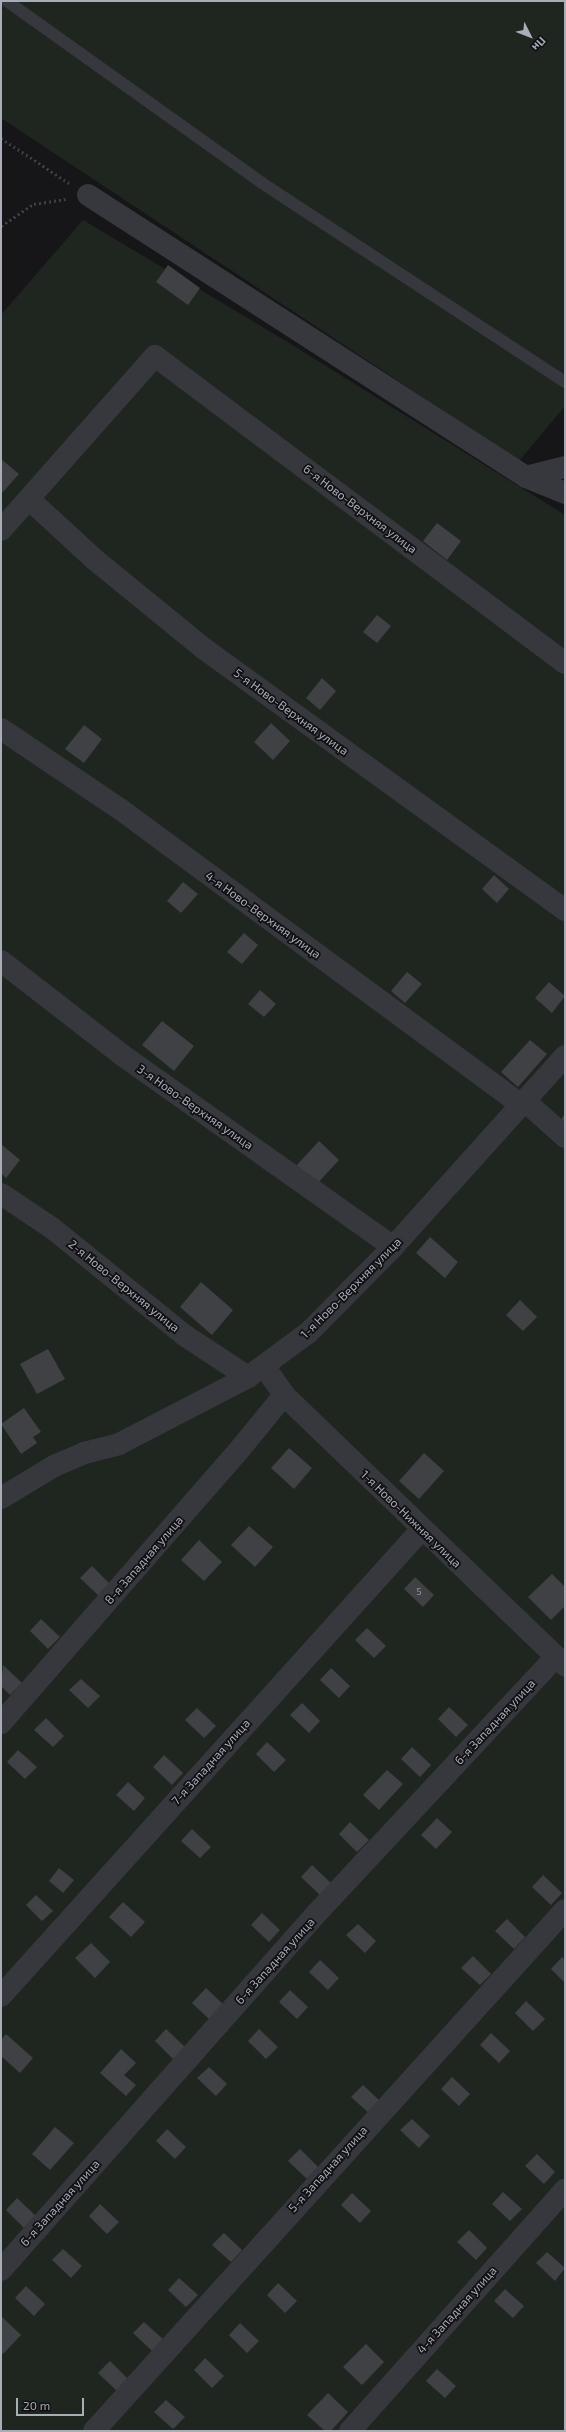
<!DOCTYPE html>
<meta charset="utf-8">
<style>
body{margin:0}
#map{position:relative;width:566px;height:2432px;overflow:hidden;background:#161618;font-family:"Exo 2",sans-serif}
div>[style]{position:absolute}
.green>*{inset:0;background:#1e261f}
.building>*{inset:0;background:#404145}
.path>*{height:2.5px;margin-top:-1.25px;transform-origin:0;background:repeating-linear-gradient(90deg,#3d3f44 0 2px,transparent 0 5px)}
.service>*{height:12px;margin:-6px;padding:0 6px;transform-origin:6px;border-radius:6px;background:#37383d}
.minor>*{height:22px;margin:-11px;padding:0 11px;transform-origin:11px;border-radius:11px;background:#37383d}
span{translate:-50% -50%;white-space:nowrap;text-align:center;line-height:1.15;-webkit-text-stroke:3.5px #111113;paint-order:stroke}
.number-label{font-size:10px;color:#8e929b}
.number-label span{-webkit-text-stroke-width:0}
.street-label{font-size:12px;color:#a8adb8}
.frame{position:absolute;inset:0;border:2px solid #a8adb8;pointer-events:none}
.north{position:absolute;left:510px;top:16px;width:40px;height:40px;-webkit-text-stroke:3px #111113;paint-order:stroke;rotate:132deg;font-size:11px;font-weight:700;line-height:16px;text-align:center;color:#a8adb8}
.north::after{content:'';display:block;margin:auto;width:14px;height:18px;background:#a8adb8;clip-path:polygon(50% 0,100% 100%,50% 72%,0 100%)}
.scale{position:absolute;left:16px;top:2398px;width:68px;height:18px;box-sizing:border-box;border:2px solid #a8adb8;border-top:0;padding-left:5px;font-size:12px;line-height:14px;white-space:nowrap;color:#a8adb8;-webkit-text-stroke:3px #111113;paint-order:stroke}
</style>
<div id="map">
<div class="green">
<i style="clip-path:polygon(1px 1px,565px 1px,565px 406px,519px 461px,1px 118px)"></i>
<i style="clip-path:polygon(83px 220px,286px 341px,565px 515px,565px 2431px,1px 2431px,1px 315px)"></i>
</div>
<div class="building">
<i style="clip-path:polygon(168px 265px,200px 288px,188px 305px,156px 282px)"></i>
<i style="clip-path:polygon(1px 459px,19px 474px,3px 492px,1px 490px)"></i>
<i style="clip-path:polygon(437px 523px,461px 541px,447px 560px,423px 541px)"></i>
<i style="clip-path:polygon(377px 615px,391px 626px,377px 643px,363px 632px)"></i>
<i style="clip-path:polygon(322px 678px,336px 691px,320px 710px,306px 698px)"></i>
<i style="clip-path:polygon(271px 723px,290px 741px,273px 760px,254px 742px)"></i>
<i style="clip-path:polygon(84px 725px,102px 739px,84px 763px,65px 749px)"></i>
<i style="clip-path:polygon(494px 875px,509px 889px,497px 903px,482px 889px)"></i>
<i style="clip-path:polygon(183px 882px,198px 894px,181px 913px,167px 901px)"></i>
<i style="clip-path:polygon(244px 933px,258px 945px,242px 964px,227px 952px)"></i>
<i style="clip-path:polygon(407px 972px,422px 984px,405px 1003px,391px 991px)"></i>
<i style="clip-path:polygon(549px 982px,565px 996px,552px 1013px,535px 998px)"></i>
<i style="clip-path:polygon(260px 990px,276px 1004px,264px 1017px,248px 1004px)"></i>
<i style="clip-path:polygon(162px 1021px,194px 1046px,174px 1071px,142px 1045px)"></i>
<i style="clip-path:polygon(530px 1040px,547px 1054px,518px 1087px,501px 1072px)"></i>
<i style="clip-path:polygon(565px 1114px,565px 1127px,559px 1122px)"></i>
<i style="clip-path:polygon(319px 1141px,339px 1160px,316px 1185px,296px 1166px)"></i>
<i style="clip-path:polygon(1px 1144px,20px 1160px,6px 1178px,1px 1173px)"></i>
<i style="clip-path:polygon(430px 1237px,458px 1262px,445px 1278px,416px 1253px)"></i>
<i style="clip-path:polygon(201px 1282px,233px 1310px,212px 1335px,180px 1307px)"></i>
<i style="clip-path:polygon(520px 1300px,537px 1317px,523px 1331px,506px 1315px)"></i>
<i style="clip-path:polygon(48px 1349px,65px 1379px,37px 1394px,20px 1364px)"></i>
<i style="clip-path:polygon(24px 1408px,41px 1432px,33px 1437px,37px 1443px,21px 1454px,1px 1424px)"></i>
<i style="clip-path:polygon(289px 1448px,312px 1468px,294px 1489px,271px 1468px)"></i>
<i style="clip-path:polygon(424px 1453px,444px 1471px,419px 1499px,399px 1481px)"></i>
<i style="clip-path:polygon(249px 1526px,273px 1547px,255px 1567px,231px 1545px)"></i>
<i style="clip-path:polygon(199px 1540px,222px 1562px,204px 1581px,181px 1560px)"></i>
<i style="clip-path:polygon(92px 1566px,110px 1584px,99px 1596px,80px 1578px)"></i>
<i style="clip-path:polygon(552px 1574px,565px 1587px,565px 1606px,551px 1620px,528px 1597px)"></i>
<i style="clip-path:polygon(415px 1577px,434px 1595px,423px 1607px,404px 1589px)"></i>
<i style="clip-path:polygon(41px 1619px,60px 1637px,48px 1649px,30px 1631px)"></i>
<i style="clip-path:polygon(367px 1628px,386px 1646px,374px 1658px,355px 1640px)"></i>
<i style="clip-path:polygon(3px 1665px,22px 1683px,10px 1695px,1px 1686px)"></i>
<i style="clip-path:polygon(331px 1668px,350px 1686px,339px 1698px,320px 1680px)"></i>
<i style="clip-path:polygon(81px 1679px,100px 1696px,88px 1708px,69px 1690px)"></i>
<i style="clip-path:polygon(302px 1703px,320px 1721px,309px 1733px,290px 1715px)"></i>
<i style="clip-path:polygon(449px 1707px,468px 1725px,456px 1737px,438px 1719px)"></i>
<i style="clip-path:polygon(197px 1708px,216px 1726px,204px 1738px,185px 1720px)"></i>
<i style="clip-path:polygon(46px 1718px,64px 1736px,53px 1747px,34px 1730px)"></i>
<i style="clip-path:polygon(267px 1742px,286px 1760px,274px 1772px,256px 1754px)"></i>
<i style="clip-path:polygon(412px 1747px,431px 1765px,420px 1777px,401px 1759px)"></i>
<i style="clip-path:polygon(18px 1750px,37px 1767px,25px 1779px,7px 1762px)"></i>
<i style="clip-path:polygon(164px 1755px,183px 1773px,172px 1785px,153px 1767px)"></i>
<i style="clip-path:polygon(387px 1770px,403px 1784px,379px 1810px,363px 1795px)"></i>
<i style="clip-path:polygon(128px 1782px,145px 1798px,134px 1811px,116px 1795px)"></i>
<i style="clip-path:polygon(437px 1818px,452px 1832px,436px 1849px,421px 1835px)"></i>
<i style="clip-path:polygon(350px 1822px,369px 1840px,357px 1852px,339px 1834px)"></i>
<i style="clip-path:polygon(192px 1829px,211px 1847px,200px 1858px,181px 1841px)"></i>
<i style="clip-path:polygon(312px 1865px,331px 1883px,320px 1895px,301px 1877px)"></i>
<i style="clip-path:polygon(59px 1868px,74px 1880px,63px 1893px,49px 1881px)"></i>
<i style="clip-path:polygon(543px 1875px,562px 1893px,551px 1905px,532px 1887px)"></i>
<i style="clip-path:polygon(36px 1895px,53px 1911px,42px 1921px,26px 1905px)"></i>
<i style="clip-path:polygon(123px 1902px,145px 1922px,131px 1937px,109px 1917px)"></i>
<i style="clip-path:polygon(262px 1913px,280px 1930px,269px 1942px,251px 1925px)"></i>
<i style="clip-path:polygon(507px 1919px,525px 1937px,514px 1949px,495px 1931px)"></i>
<i style="clip-path:polygon(358px 1924px,376px 1941px,365px 1953px,346px 1935px)"></i>
<i style="clip-path:polygon(91px 1943px,110px 1962px,95px 1978px,75px 1958px)"></i>
<i style="clip-path:polygon(473px 1956px,491px 1974px,480px 1985px,461px 1968px)"></i>
<i style="clip-path:polygon(562px 1957px,565px 1960px,565px 1983px,551px 1969px)"></i>
<i style="clip-path:polygon(320px 1960px,339px 1978px,328px 1990px,309px 1972px)"></i>
<i style="clip-path:polygon(206px 1988px,223px 2004px,209px 2019px,192px 2003px)"></i>
<i style="clip-path:polygon(290px 1990px,308px 2007px,297px 2019px,279px 2002px)"></i>
<i style="clip-path:polygon(526px 2001px,545px 2019px,533px 2031px,515px 2013px)"></i>
<i style="clip-path:polygon(166px 2029px,185px 2047px,173px 2059px,155px 2041px)"></i>
<i style="clip-path:polygon(259px 2029px,278px 2047px,266px 2059px,248px 2041px)"></i>
<i style="clip-path:polygon(491px 2033px,510px 2051px,499px 2063px,480px 2045px)"></i>
<i style="clip-path:polygon(6px 2034px,33px 2058px,20px 2073px,1px 2056px,1px 2040px)"></i>
<i style="clip-path:polygon(121px 2049px,136px 2063px,124px 2075px,136px 2085px,126px 2096px,100px 2073px)"></i>
<i style="clip-path:polygon(209px 2067px,227px 2084px,216px 2096px,197px 2078px)"></i>
<i style="clip-path:polygon(452px 2077px,470px 2094px,459px 2106px,441px 2089px)"></i>
<i style="clip-path:polygon(363px 2085px,381px 2102px,370px 2114px,351px 2097px)"></i>
<i style="clip-path:polygon(412px 2119px,430px 2136px,419px 2148px,400px 2130px)"></i>
<i style="clip-path:polygon(55px 2127px,74px 2143px,50px 2170px,32px 2154px)"></i>
<i style="clip-path:polygon(167px 2129px,186px 2147px,175px 2159px,156px 2141px)"></i>
<i style="clip-path:polygon(300px 2149px,318px 2167px,307px 2179px,288px 2161px)"></i>
<i style="clip-path:polygon(537px 2154px,555px 2172px,544px 2184px,525px 2166px)"></i>
<i style="clip-path:polygon(503px 2192px,522px 2209px,510px 2221px,492px 2204px)"></i>
<i style="clip-path:polygon(352px 2193px,371px 2211px,360px 2223px,341px 2205px)"></i>
<i style="clip-path:polygon(17px 2198px,36px 2216px,24px 2228px,6px 2210px)"></i>
<i style="clip-path:polygon(100px 2204px,119px 2222px,107px 2234px,89px 2216px)"></i>
<i style="clip-path:polygon(469px 2230px,487px 2248px,476px 2260px,457px 2242px)"></i>
<i style="clip-path:polygon(224px 2233px,242px 2250px,231px 2262px,212px 2245px)"></i>
<i style="clip-path:polygon(63px 2249px,82px 2266px,71px 2278px,52px 2260px)"></i>
<i style="clip-path:polygon(547px 2252px,565px 2268px,555px 2281px,536px 2263px)"></i>
<i style="clip-path:polygon(179px 2278px,198px 2295px,186px 2307px,168px 2290px)"></i>
<i style="clip-path:polygon(278px 2283px,297px 2301px,285px 2313px,267px 2295px)"></i>
<i style="clip-path:polygon(26px 2286px,45px 2304px,34px 2316px,15px 2298px)"></i>
<i style="clip-path:polygon(505px 2289px,524px 2306px,513px 2318px,494px 2301px)"></i>
<i style="clip-path:polygon(1px 2316px,21px 2335px,3px 2354px,1px 2352px)"></i>
<i style="clip-path:polygon(144px 2322px,163px 2339px,152px 2351px,133px 2333px)"></i>
<i style="clip-path:polygon(240px 2323px,259px 2341px,247px 2353px,229px 2335px)"></i>
<i style="clip-path:polygon(366px 2344px,384px 2362px,362px 2385px,343px 2367px)"></i>
<i style="clip-path:polygon(205px 2358px,224px 2376px,212px 2388px,194px 2370px)"></i>
<i style="clip-path:polygon(110px 2361px,128px 2379px,117px 2391px,98px 2373px)"></i>
<i style="clip-path:polygon(437px 2369px,456px 2386px,445px 2398px,426px 2381px)"></i>
<i style="clip-path:polygon(328px 2393px,348px 2412px,331px 2431px,325px 2431px,307px 2415px)"></i>
<i style="clip-path:polygon(166px 2400px,185px 2417px,173px 2429px,154px 2412px)"></i>
</div>
<div class="path">
<i style="left:1px;top:138px;width:82px;rotate:33.5deg"></i>
<i style="left:1px;top:226px;width:40px;rotate:-34deg"></i>
<i style="left:34px;top:204px;width:32px;rotate:-9deg"></i>
</div>
<div class="service">
<i style="left:7px;top:1px;width:313px;rotate:35.5deg"></i>
<i style="left:262px;top:183px;width:363px;rotate:33.3deg"></i>
</div>
<div class="minor">
<i style="left:88px;top:195px;width:521px;rotate:32.77deg"></i>
<i style="left:526px;top:477px;width:42px;rotate:22.3deg"></i>
<i style="left:526px;top:477px;width:40px;rotate:-14.4deg"></i>
<i style="left:29px;top:499px;width:88px;rotate:42.7deg"></i>
<i style="left:94px;top:559px;width:141px;rotate:39.2deg"></i>
<i style="left:203px;top:648px;width:447px;rotate:35.9deg"></i>
<i style="left:1px;top:530px;width:232px;rotate:-48.5deg"></i>
<i style="left:155px;top:356px;width:512px;rotate:36.83deg"></i>
<i style="left:1px;top:729px;width:143px;rotate:33.9deg"></i>
<i style="left:120px;top:809px;width:498px;rotate:36.4deg"></i>
<i style="left:1px;top:961px;width:153px;rotate:37.8deg"></i>
<i style="left:122px;top:1055px;width:332px;rotate:35.3deg"></i>
<i style="left:525px;top:1101px;width:54px;rotate:42deg"></i>
<i style="left:1px;top:1194px;width:61px;rotate:33.7deg"></i>
<i style="left:52px;top:1228px;width:170px;rotate:39deg"></i>
<i style="left:184px;top:1335px;width:77px;rotate:33.3deg"></i>
<i style="left:264px;top:1366px;width:35px;rotate:55deg"></i>
<i style="left:284px;top:1395px;width:390px;rotate:43.9deg"></i>
<i style="left:1px;top:1498px;width:62px;rotate:-31.1deg"></i>
<i style="left:54px;top:1466px;width:33px;rotate:-23deg"></i>
<i style="left:84px;top:1453px;width:36px;rotate:-14deg"></i>
<i style="left:119px;top:1444px;width:145px;rotate:-27.4deg"></i>
<i style="left:248px;top:1377px;width:74px;rotate:-36.3deg"></i>
<i style="left:308px;top:1333px;width:121px;rotate:-45.3deg"></i>
<i style="left:393px;top:1247px;width:257px;rotate:-48deg"></i>
<i style="left:1px;top:1723px;width:364px;rotate:-48.9deg"></i>
<i style="left:240px;top:1449px;width:70px;rotate:-50.8deg"></i>
<i style="left:1px;top:1996px;width:629px;rotate:-47.97deg"></i>
<i style="left:1px;top:2270px;width:475px;rotate:-48.5deg"></i>
<i style="left:316px;top:1914px;width:352px;rotate:-47deg"></i>
<i style="left:94px;top:2431px;width:702px;rotate:-47.89deg"></i>
<i style="left:350px;top:2431px;width:323px;rotate:-48.3deg"></i>
</div>
<div class="number-label">
<span style="left:419px;top:1592px">5</span>
</div>
<div class="street-label">
<span style="left:360px;top:509px;rotate:37deg">6-я Ново-Верхняя улица</span>
<span style="left:291px;top:712px;rotate:36deg">5-я Ново-Верхняя улица</span>
<span style="left:263px;top:915px;rotate:36deg">4-я Ново-Верхняя улица</span>
<span style="left:195px;top:1107px;rotate:35deg">3-я Ново-Верхняя улица</span>
<span style="left:124px;top:1286px;rotate:39deg">2-я Ново-Верхняя улица</span>
<span style="left:351px;top:1288px;rotate:-45deg">1-я Ново-Верхняя улица</span>
<span style="left:411px;top:1519px;rotate:44deg">1-я Ново-Нижняя улица</span>
<span style="left:144px;top:1560px;rotate:-49deg">8-я Западная улица</span>
<span style="left:495px;top:1722px;rotate:-47deg">6-я Западная улица</span>
<span style="left:211px;top:1762px;rotate:-48deg">7-я Западная улица</span>
<span style="left:275px;top:1961px;rotate:-48deg">6-я Западная улица</span>
<span style="left:328px;top:2169px;rotate:-48deg">5-я Западная улица</span>
<span style="left:60px;top:2203px;rotate:-48deg">6-я Западная улица</span>
<span style="left:457px;top:2310px;rotate:-48deg">4-я Западная улица</span>
</div>
<div class="frame"></div>
<div class="north">Пн</div>
<div class="scale">20 m</div>
</div>
